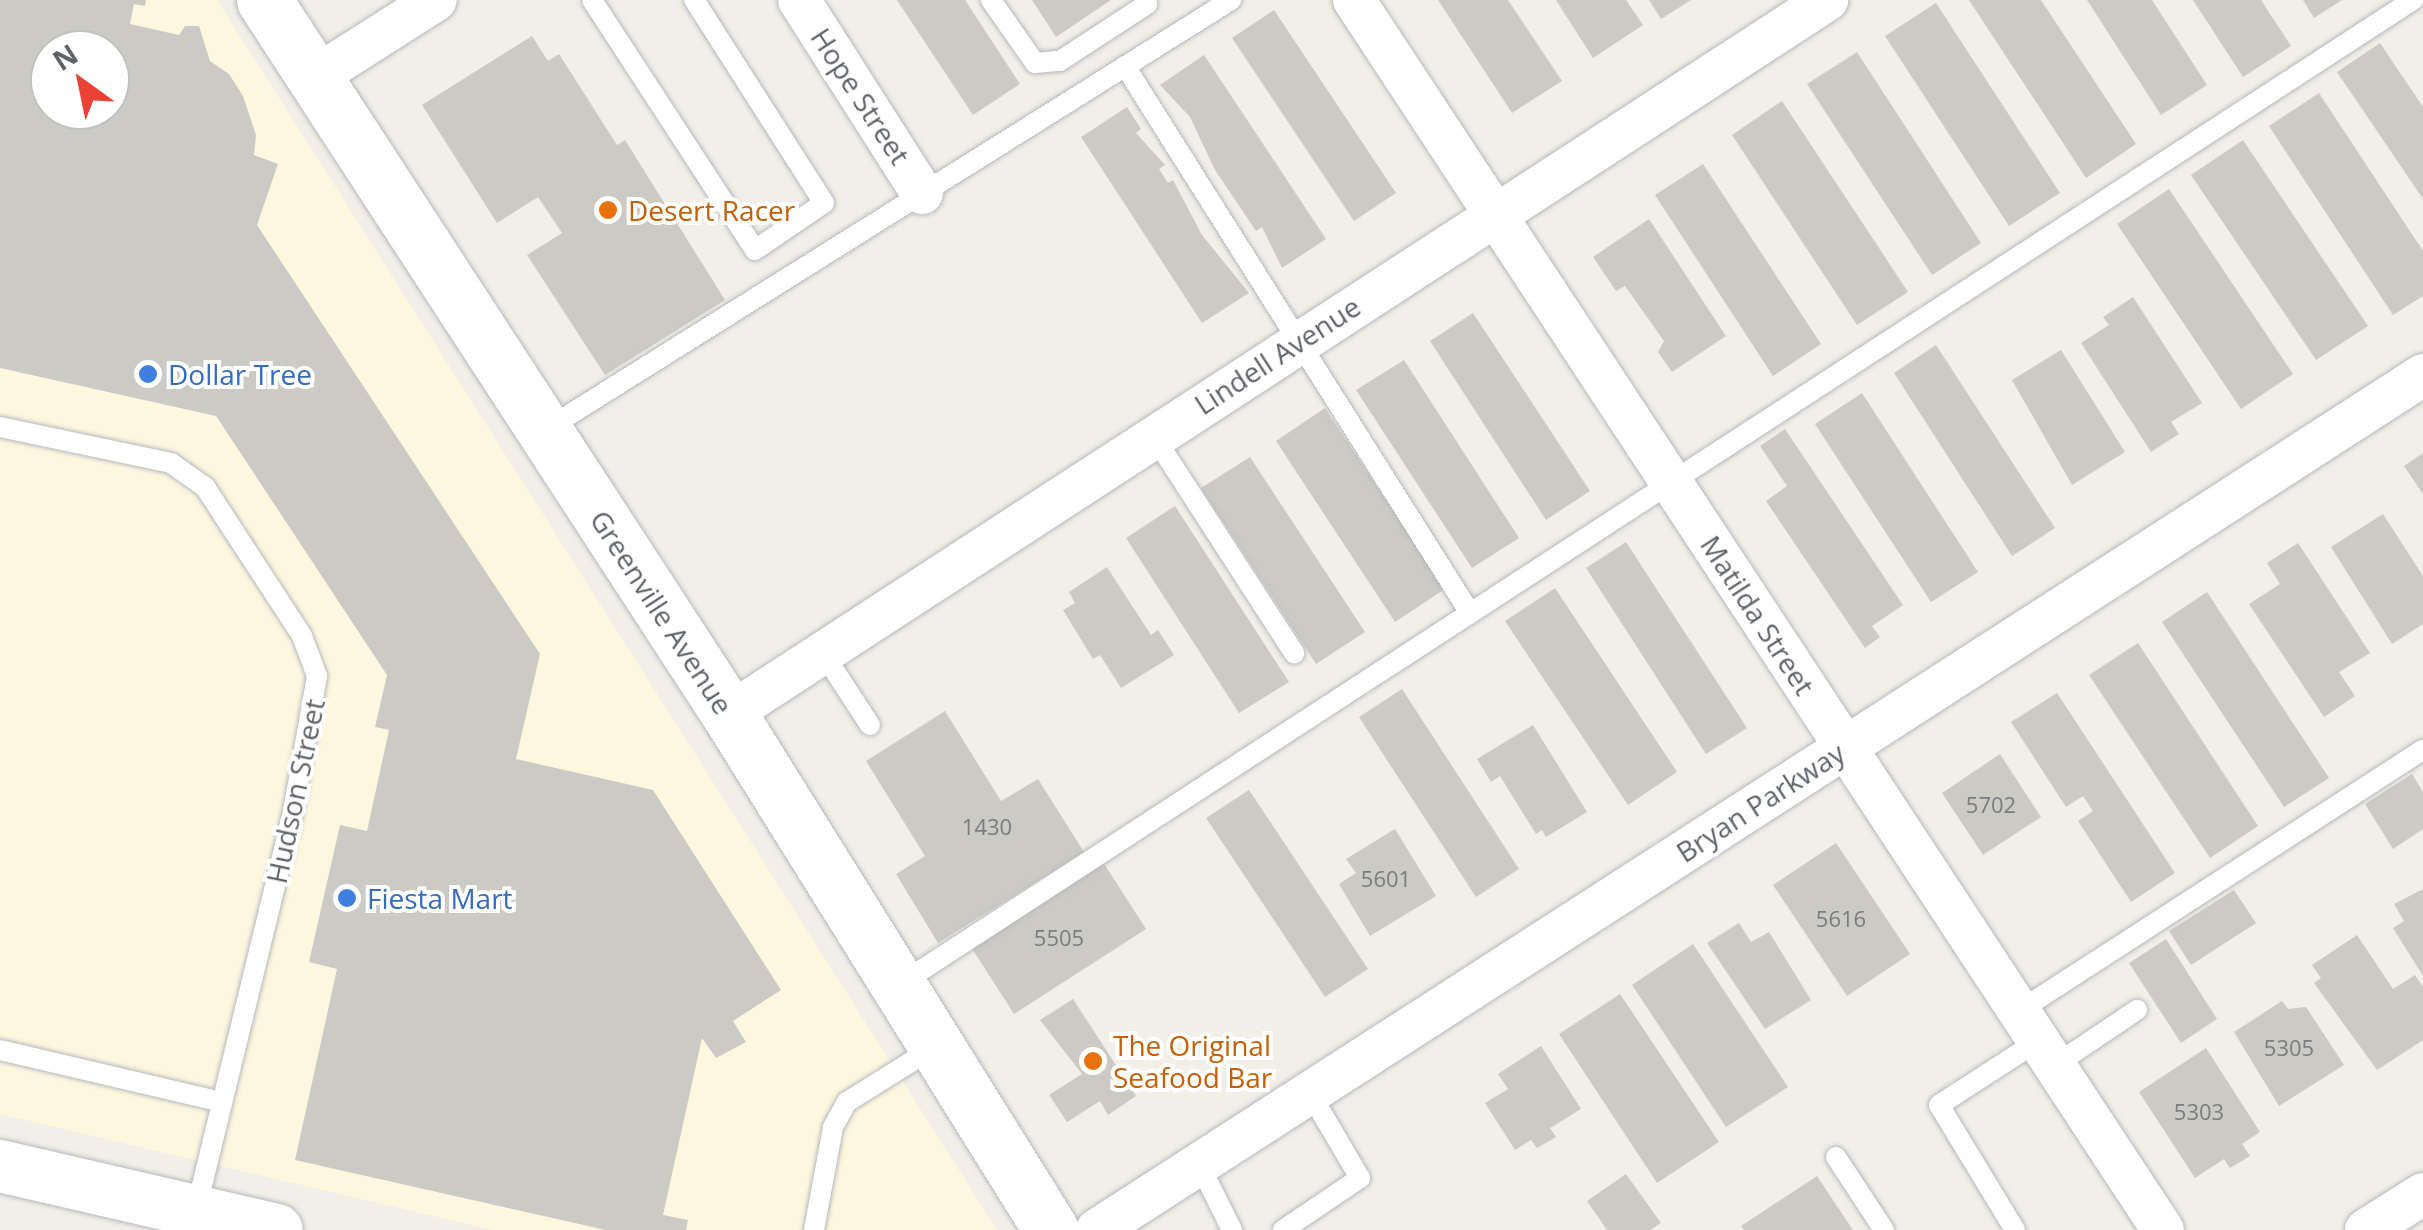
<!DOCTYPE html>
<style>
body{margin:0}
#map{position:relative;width:2423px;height:1230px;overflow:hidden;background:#f1efe8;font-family:"Open Sans",sans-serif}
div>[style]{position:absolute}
.commercial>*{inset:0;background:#fef7e0}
.building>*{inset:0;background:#cccac5}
.roads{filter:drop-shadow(0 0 2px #b5b8bc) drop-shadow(0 0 2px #b5b8bc)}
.service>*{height:20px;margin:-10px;padding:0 10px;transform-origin:10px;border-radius:10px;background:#fff}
.minor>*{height:42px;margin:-21px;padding:0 21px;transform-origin:21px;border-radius:21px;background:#fff}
.tertiary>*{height:52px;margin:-26px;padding:0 26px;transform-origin:26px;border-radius:26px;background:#fff}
.secondary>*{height:55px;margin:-27.5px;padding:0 27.5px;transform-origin:27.5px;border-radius:27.5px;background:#fff}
.dots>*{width:28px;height:28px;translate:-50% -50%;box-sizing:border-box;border:5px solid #fff;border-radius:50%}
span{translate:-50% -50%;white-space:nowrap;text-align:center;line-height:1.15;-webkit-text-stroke:8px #fff;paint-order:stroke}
.number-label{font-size:22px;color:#7a7d7f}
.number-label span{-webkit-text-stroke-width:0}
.street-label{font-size:28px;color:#5f6368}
.food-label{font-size:28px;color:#c56008}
.left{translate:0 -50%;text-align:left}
.shop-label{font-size:28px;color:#366cbe}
.north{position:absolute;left:30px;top:30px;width:100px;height:100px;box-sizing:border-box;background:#fff;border:2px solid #bfc1c3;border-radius:50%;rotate:327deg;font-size:28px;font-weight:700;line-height:40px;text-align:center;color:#5f6368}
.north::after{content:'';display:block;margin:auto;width:35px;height:45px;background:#ea4335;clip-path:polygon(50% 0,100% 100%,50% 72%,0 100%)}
</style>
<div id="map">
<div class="commercial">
<i style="clip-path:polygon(evenodd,0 0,217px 0,997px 1230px,493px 1230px,0 1114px,0 0,50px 50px,110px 50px,110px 110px,50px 110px,50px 50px)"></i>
</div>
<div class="building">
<i style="clip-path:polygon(evenodd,0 0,146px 0,145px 6px,134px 4px,130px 24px,179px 35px,185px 26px,199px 26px,210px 61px,229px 74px,243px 96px,256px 135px,254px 155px,278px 164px,257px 225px,540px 654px,516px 759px,653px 790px,781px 990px,733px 1021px,746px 1042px,716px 1058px,702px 1038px,663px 1215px,688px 1220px,686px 1230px,606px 1230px,295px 1160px,337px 969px,309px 962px,340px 825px,367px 831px,389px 730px,375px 727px,387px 675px,216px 416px,0 368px,0 0,50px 50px,110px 50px,110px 110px,50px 110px,50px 50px)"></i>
<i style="clip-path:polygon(897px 0,965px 0,1020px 84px,973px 115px)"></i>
<i style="clip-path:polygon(1032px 0,1111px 0,1056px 37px)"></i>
<i style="clip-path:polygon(1438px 0,1508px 0,1562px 81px,1512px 113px)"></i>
<i style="clip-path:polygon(1556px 0,1626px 0,1643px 25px,1593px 58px)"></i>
<i style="clip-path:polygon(1649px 0,1691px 0,1661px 19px)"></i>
<i style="clip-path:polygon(1969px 0,2041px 0,2136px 144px,2086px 178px)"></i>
<i style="clip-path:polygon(2087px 0,2152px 0,2207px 85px,2161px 115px)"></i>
<i style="clip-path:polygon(2193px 0,2261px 0,2291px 46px,2243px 77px)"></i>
<i style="clip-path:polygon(2303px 0,2342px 0,2314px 18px)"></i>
<i style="clip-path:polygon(1936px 3px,2060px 193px,2009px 226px,1885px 36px)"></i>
<i style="clip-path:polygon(1274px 10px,1396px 193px,1354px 221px,1232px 38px)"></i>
<i style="clip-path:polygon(532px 36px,548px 61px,559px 54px,617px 145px,625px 140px,725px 300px,605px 375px,527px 255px,562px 233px,538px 197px,497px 223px,422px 105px)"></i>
<i style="clip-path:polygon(2380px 43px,2423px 107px,2423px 199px,2337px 72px)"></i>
<i style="clip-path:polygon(1857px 52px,1981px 243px,1932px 275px,1807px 84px)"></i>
<i style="clip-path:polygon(1204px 55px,1326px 239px,1282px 268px,1262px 227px,1256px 231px,1215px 170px,1190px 117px,1160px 85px)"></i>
<i style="clip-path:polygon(2319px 93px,2423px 251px,2423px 296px,2393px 315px,2269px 126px)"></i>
<i style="clip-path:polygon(1782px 101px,1908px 292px,1857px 325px,1732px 135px)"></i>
<i style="clip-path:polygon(1127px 107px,1141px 129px,1136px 133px,1165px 165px,1159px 169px,1168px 183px,1173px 180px,1202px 235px,1249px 293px,1202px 323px,1081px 137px)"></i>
<i style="clip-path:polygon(2243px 140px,2368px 326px,2316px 360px,2191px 175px)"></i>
<i style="clip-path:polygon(1703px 164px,1821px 344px,1773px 376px,1655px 195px)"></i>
<i style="clip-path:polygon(2169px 189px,2293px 374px,2241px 409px,2117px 224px)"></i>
<i style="clip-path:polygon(1649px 219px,1726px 336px,1672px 372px,1658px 352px,1664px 341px,1625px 286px,1616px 291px,1593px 257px)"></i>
<i style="clip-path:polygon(2133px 297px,2202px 403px,2171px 422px,2179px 434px,2151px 452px,2081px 343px,2109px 325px,2103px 317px)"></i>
<i style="clip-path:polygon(1473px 313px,1590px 491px,1546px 520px,1430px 341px)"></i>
<i style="clip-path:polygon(1936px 345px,2055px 528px,2012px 556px,1894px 373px)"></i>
<i style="clip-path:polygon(2061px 350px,2125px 452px,2072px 485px,2012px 380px)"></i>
<i style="clip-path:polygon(1404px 360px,1519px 538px,1472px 568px,1356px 390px)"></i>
<i style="clip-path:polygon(1862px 393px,1978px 572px,1931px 602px,1815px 424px)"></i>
<i style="clip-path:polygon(1325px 408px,1445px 589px,1395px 622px,1276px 441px)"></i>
<i style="clip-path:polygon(1785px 429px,1903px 605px,1872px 626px,1880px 637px,1865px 648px,1766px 501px,1787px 486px,1760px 446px)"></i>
<i style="clip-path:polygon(2423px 453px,2423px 494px,2404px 466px)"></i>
<i style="clip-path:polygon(1250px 457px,1365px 632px,1316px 664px,1201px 488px)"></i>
<i style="clip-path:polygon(1175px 506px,1289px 682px,1239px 713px,1126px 538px)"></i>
<i style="clip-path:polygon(2383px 514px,2423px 576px,2423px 624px,2392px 644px,2331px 547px)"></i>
<i style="clip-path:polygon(1626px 542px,1747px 728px,1706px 754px,1586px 568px)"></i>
<i style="clip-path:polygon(2298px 543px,2370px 653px,2339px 672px,2355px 696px,2324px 717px,2249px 604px,2280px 584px,2267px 563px)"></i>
<i style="clip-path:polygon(1107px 567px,1151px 635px,1158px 630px,1174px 655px,1121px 688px,1100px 655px,1093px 659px,1063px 610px,1075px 603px,1069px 592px)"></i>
<i style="clip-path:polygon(1555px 588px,1677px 772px,1628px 805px,1505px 621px)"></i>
<i style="clip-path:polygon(2207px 592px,2329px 778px,2284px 807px,2162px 622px)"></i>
<i style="clip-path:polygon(2138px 643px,2258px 826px,2210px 858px,2089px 675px)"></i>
<i style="clip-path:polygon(1402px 689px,1519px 869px,1476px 897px,1359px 717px)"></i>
<i style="clip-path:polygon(2057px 693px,2175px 873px,2131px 902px,2078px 821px,2093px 811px,2083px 796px,2066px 807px,2011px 722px)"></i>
<i style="clip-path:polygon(945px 711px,1001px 801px,1038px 779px,1084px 852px,938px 943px,896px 874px,925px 856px,866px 761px)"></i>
<i style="clip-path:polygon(1533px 725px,1587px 812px,1546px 837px,1542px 830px,1536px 834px,1500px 776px,1491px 782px,1477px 759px)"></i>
<i style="clip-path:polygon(2000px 754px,2041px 817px,1983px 855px,1942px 793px)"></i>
<i style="clip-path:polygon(2412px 774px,2423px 792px,2423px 829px,2393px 849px,2365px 804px)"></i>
<i style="clip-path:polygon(1249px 790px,1368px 969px,1325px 997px,1206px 818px)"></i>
<i style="clip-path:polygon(1395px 829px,1436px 896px,1370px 936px,1339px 884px,1356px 873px,1346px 859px)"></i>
<i style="clip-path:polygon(1836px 843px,1910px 954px,1847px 996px,1773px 885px)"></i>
<i style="clip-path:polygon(1103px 862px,1146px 929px,1014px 1014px,971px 947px)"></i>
<i style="clip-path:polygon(2423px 889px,2423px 976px,2393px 928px,2404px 921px,2394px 904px)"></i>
<i style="clip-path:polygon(2234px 890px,2256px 923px,2191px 965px,2169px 931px)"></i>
<i style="clip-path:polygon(1739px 923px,1751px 942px,1769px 932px,1811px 1000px,1765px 1029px,1707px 943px)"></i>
<i style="clip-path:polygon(2357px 935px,2393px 989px,2415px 975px,2423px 987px,2423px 1040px,2377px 1070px,2314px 983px,2321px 978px,2312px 965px)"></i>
<i style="clip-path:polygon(2166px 939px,2217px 1019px,2181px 1043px,2129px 963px)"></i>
<i style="clip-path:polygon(1693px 944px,1788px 1087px,1726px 1127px,1632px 985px)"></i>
<i style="clip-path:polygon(1620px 994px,1719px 1142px,1657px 1183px,1559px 1034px)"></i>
<i style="clip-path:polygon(1073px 999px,1136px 1096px,1108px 1115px,1100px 1101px,1067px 1122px,1049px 1095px,1082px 1074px,1040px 1020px)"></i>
<i style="clip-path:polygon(2282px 1001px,2288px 1009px,2306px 1007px,2344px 1065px,2279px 1106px,2234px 1032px)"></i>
<i style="clip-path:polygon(1541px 1046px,1581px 1109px,1550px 1128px,1556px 1137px,1537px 1148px,1531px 1140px,1515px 1150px,1485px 1103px,1508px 1089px,1498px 1074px)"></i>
<i style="clip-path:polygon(2206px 1048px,2260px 1132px,2242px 1144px,2250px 1156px,2230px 1168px,2224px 1159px,2195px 1178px,2139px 1092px)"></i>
<i style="clip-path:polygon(1626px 1174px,1661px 1223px,1650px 1230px,1607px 1230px,1587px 1201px)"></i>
<i style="clip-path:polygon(1817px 1176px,1853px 1230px,1744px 1230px,1741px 1226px)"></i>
</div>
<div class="roads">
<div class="service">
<i style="left:592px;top:0;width:298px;rotate:56.9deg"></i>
<i style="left:755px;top:250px;width:83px;rotate:-34.3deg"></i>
<i style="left:824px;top:203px;width:241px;rotate:-122.6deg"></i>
<i style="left:991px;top:0;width:77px;rotate:55.1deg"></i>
<i style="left:1035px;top:63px;width:25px;rotate:-5deg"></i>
<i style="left:1060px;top:61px;width:104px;rotate:-33.2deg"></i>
<i style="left:1147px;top:4px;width:5px;rotate:-127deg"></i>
<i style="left:1125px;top:66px;width:647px;rotate:57.76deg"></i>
<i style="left:0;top:427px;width:175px;rotate:11.9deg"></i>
<i style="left:171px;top:463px;width:42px;rotate:35.2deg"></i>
<i style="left:205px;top:487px;width:178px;rotate:56.9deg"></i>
<i style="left:302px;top:636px;width:43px;rotate:69.4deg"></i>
<i style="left:317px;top:676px;width:138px;rotate:100deg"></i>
<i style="left:293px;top:812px;width:411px;rotate:103.7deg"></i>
<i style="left:545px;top:430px;width:810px;rotate:-32.08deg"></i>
<i style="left:1153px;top:435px;width:260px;rotate:57.1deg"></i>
<i style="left:823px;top:653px;width:86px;rotate:56.9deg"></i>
<i style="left:900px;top:984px;width:1805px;rotate:-33.04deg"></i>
<i style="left:2019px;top:1011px;width:481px;rotate:-32.9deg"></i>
<i style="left:0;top:1050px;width:227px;rotate:13.2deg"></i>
<i style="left:2055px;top:1065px;width:99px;rotate:-33.9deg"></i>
<i style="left:1836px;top:1157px;width:87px;rotate:56.7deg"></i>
<i style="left:1199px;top:1164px;width:74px;rotate:63.4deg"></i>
<i style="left:814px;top:1230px;width:105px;rotate:-79.5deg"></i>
<i style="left:833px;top:1127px;width:29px;rotate:-61deg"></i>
<i style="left:847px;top:1102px;width:104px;rotate:-32deg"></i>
<i style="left:1283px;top:1230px;width:93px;rotate:-34deg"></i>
<i style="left:1360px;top:1178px;width:99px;rotate:-120.5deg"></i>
<i style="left:2015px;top:1230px;width:146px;rotate:-121.3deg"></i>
<i style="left:1939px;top:1105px;width:118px;rotate:-32.9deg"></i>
</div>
<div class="minor">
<i style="left:799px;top:0;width:229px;rotate:57.5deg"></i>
<i style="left:1354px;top:0;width:1472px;rotate:56.67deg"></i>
<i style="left:315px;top:77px;width:143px;rotate:-32.5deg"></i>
<i style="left:729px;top:714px;width:1310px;rotate:-33.03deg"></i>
<i style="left:1097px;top:1230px;width:1578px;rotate:-32.81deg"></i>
<i style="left:2366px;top:1230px;width:67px;rotate:-32.3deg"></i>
</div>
<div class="tertiary">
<i style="left:0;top:1166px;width:284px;rotate:13deg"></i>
</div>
<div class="secondary">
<i style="left:264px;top:0;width:852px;rotate:56.93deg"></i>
<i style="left:729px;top:714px;width:608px;rotate:58.03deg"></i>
</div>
</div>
<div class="dots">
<i style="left:608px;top:210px;background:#e8710a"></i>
<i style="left:148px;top:374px;background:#3f7fe0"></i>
<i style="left:347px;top:898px;background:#3f7fe0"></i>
<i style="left:1093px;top:1061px;background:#e8710a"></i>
</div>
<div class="number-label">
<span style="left:1991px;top:805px">5702</span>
<span style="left:987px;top:827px">1430</span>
<span style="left:1386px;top:879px">5601</span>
<span style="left:1841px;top:919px">5616</span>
<span style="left:1059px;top:938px">5505</span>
<span style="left:2289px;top:1048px">5305</span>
<span style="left:2199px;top:1112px">5303</span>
</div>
<div class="street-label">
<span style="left:861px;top:96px;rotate:57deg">Hope Street</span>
<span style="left:1277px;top:355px;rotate:-33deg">Lindell Avenue</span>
<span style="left:662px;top:612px;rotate:57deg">Greenville Avenue</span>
<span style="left:1758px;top:615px;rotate:57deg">Matilda Street</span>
<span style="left:295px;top:791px;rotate:-78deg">Hudson Street</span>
<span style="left:1760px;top:802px;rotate:-33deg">Bryan Parkway</span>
</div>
<div class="food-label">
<span class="left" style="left:628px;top:210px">Desert Racer</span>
<span class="left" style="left:1113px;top:1061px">The Original<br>Seafood Bar</span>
</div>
<div class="shop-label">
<span class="left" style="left:168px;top:374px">Dollar Tree</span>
<span class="left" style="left:367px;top:898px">Fiesta Mart</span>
</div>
<div class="north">N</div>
</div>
